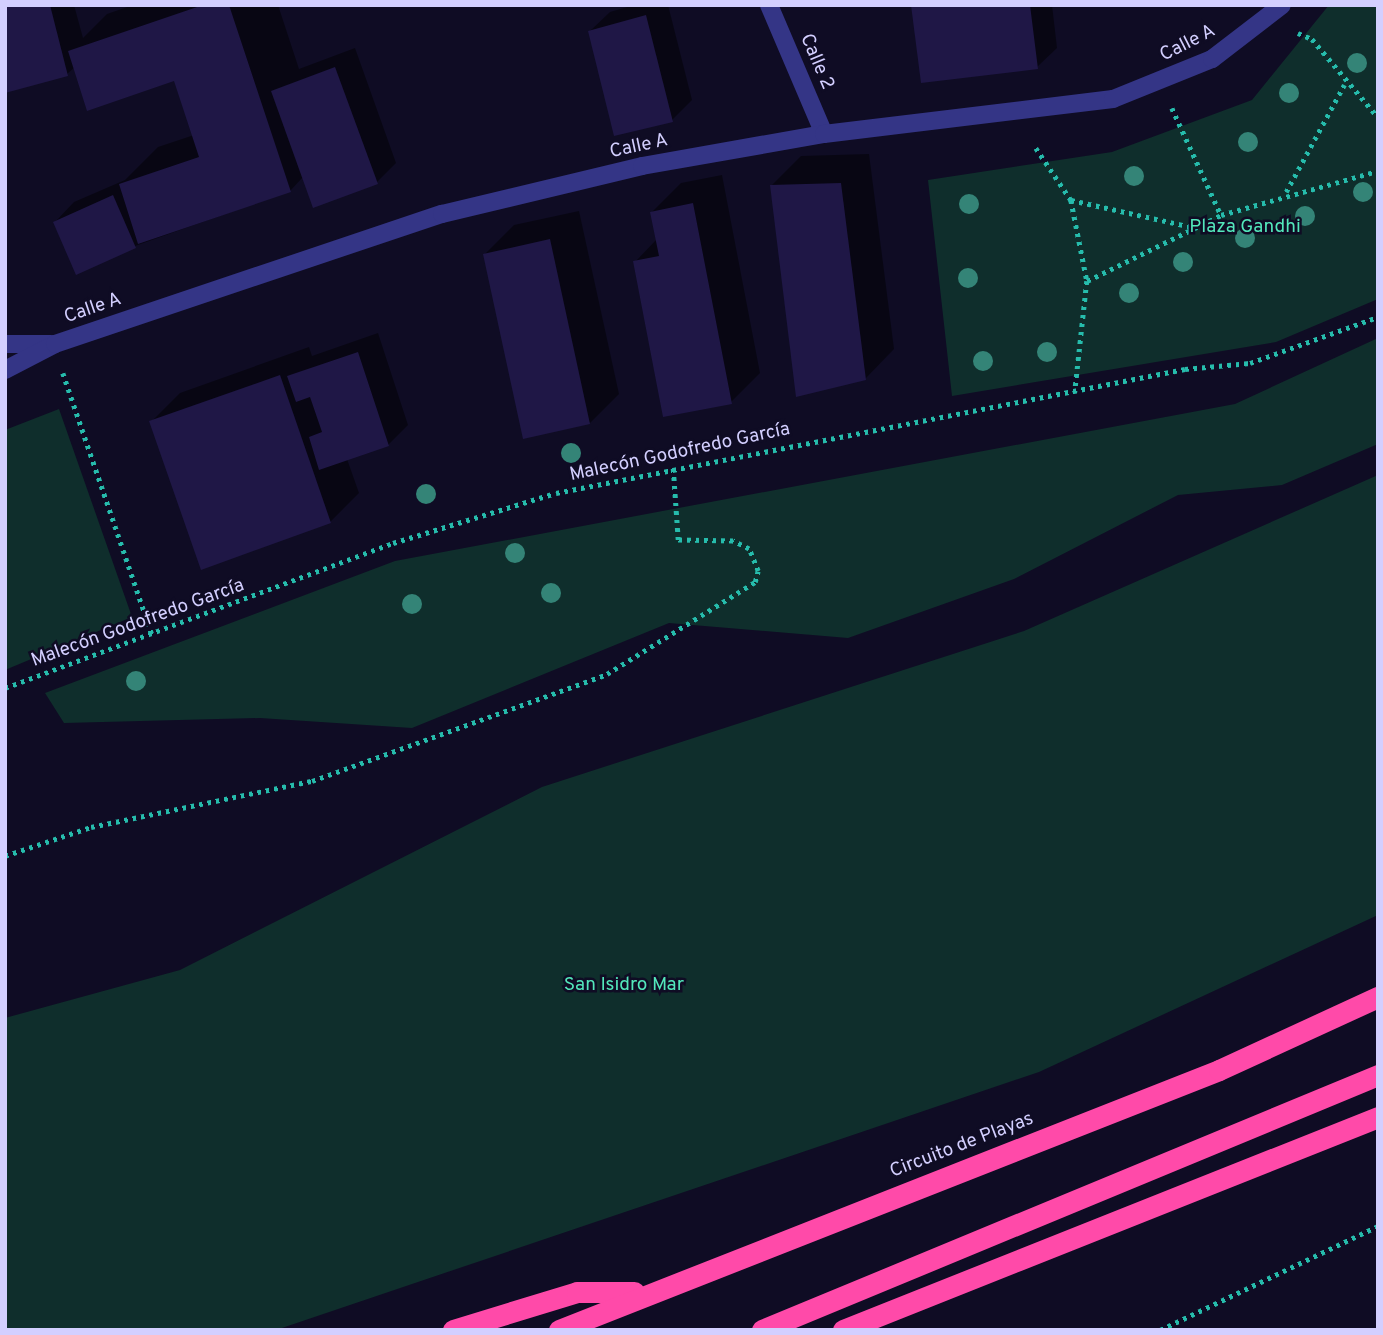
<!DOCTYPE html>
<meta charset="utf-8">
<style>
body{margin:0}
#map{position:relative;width:1383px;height:1335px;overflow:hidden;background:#0f0c24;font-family:Overpass,sans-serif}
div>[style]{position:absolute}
.green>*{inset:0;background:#0f2e2c}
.shadow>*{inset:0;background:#0007}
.building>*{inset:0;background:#1f1746}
.path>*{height:4.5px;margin-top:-2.25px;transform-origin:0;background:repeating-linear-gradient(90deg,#26bcac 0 3.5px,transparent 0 8.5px)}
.street>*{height:18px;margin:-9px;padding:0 9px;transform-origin:9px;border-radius:9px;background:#343586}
.highway>*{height:21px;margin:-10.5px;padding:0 10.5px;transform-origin:10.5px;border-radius:10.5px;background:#ff4aa9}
.trees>*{width:20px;height:20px;margin:-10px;border-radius:50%;background:#348477}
span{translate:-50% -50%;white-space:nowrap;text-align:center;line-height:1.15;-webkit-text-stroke:5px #0f0c24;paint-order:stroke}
.street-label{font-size:19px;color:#d3cfff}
.park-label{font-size:19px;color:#53e7bb}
.frame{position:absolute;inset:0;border:7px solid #d3cfff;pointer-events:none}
</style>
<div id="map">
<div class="green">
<i style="clip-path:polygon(1329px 5px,1378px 5px,1378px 299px,1276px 342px,952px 396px,928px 180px,1112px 152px,1252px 100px)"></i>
<i style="clip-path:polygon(1378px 338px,1378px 444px,1282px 485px,1178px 495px,1014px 579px,848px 638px,669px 623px,412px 728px,260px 718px,64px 723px,45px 693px,395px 561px,1235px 404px)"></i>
<i style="clip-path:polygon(59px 409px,132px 617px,5px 670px,5px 430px)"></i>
<i style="clip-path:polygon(1378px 475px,1378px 915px,1039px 1072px,276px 1330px,5px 1330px,5px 1018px,180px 970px,542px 787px,1024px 631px)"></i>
</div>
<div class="shadow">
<i style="clip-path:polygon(5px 5px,74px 5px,83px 38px,107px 14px,133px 5px,278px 5px,299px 69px,355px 48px,396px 163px,377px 182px,303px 177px,290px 191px,135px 246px,55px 222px,74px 202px,125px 180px,158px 147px,194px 135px,175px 79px,75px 67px,67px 74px)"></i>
<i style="clip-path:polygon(634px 5px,668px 5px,692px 100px,672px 120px,590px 31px,610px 12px)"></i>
<i style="clip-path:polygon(912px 5px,1052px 5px,1057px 48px,1037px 67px)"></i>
<i style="clip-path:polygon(869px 154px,894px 349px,865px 379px,772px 185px,801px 156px)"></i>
<i style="clip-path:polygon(722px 175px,760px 373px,731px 402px,635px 262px,657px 239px,652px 212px,681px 183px)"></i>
<i style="clip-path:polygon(579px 211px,619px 394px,590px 423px,485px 254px,514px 225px)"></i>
<i style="clip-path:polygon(378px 333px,408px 425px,388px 445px,347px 459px,359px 493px,330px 522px,151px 422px,180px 393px,309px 347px,312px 356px)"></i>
</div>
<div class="building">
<i style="clip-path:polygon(5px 5px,50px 5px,68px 76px,5px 93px)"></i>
<i style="clip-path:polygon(203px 5px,229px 5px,291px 192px,138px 244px,119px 184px,199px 157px,174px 81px,87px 111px,68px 51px)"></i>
<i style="clip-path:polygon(911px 5px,1030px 5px,1038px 69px,921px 83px)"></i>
<i style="clip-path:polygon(646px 15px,673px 122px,614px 136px,588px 31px)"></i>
<i style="clip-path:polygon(335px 67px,378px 184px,313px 208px,271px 91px)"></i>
<i style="clip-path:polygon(841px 183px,866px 380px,796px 397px,770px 185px)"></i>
<i style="clip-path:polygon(113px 195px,136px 248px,76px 275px,53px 222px)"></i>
<i style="clip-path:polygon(693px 203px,732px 404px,663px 417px,633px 261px,659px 256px,650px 212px)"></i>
<i style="clip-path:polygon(550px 239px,590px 424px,523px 439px,483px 254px)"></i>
<i style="clip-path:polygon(358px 352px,389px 446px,319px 470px,309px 437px,322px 432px,310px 397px,296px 402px,287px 376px)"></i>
<i style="clip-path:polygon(280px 375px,331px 523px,201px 570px,149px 421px)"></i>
</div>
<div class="path">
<i style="left:1298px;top:33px;width:15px;rotate:23deg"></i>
<i style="left:1312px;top:39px;width:102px;rotate:49.8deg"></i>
<i style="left:1172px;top:108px;width:118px;rotate:65.4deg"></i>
<i style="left:1036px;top:148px;width:63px;rotate:56.1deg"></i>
<i style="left:1071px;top:200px;width:83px;rotate:78.8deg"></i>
<i style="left:1087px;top:281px;width:112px;rotate:96.2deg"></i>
<i style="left:1286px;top:192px;width:122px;rotate:-61.5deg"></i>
<i style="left:1071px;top:200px;width:128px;rotate:12.6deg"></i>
<i style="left:1087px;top:281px;width:149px;rotate:-26.2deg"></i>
<i style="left:1221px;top:215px;width:163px;rotate:-15.7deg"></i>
<i style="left:63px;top:373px;width:277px;rotate:71.2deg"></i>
<i style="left:5px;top:688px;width:414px;rotate:-20.5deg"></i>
<i style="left:393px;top:543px;width:170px;rotate:-17.1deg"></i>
<i style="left:556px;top:493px;width:641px;rotate:-11.15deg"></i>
<i style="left:1185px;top:369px;width:65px;rotate:-5.3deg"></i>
<i style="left:1250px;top:363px;width:136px;rotate:-19.8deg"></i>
<i style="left:5px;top:856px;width:91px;rotate:-18.6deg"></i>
<i style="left:91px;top:827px;width:226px;rotate:-11.8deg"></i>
<i style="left:312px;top:781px;width:314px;rotate:-19.9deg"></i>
<i style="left:607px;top:674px;width:174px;rotate:-31.9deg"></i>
<i style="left:755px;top:582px;width:11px;rotate:-75deg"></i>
<i style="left:758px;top:571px;width:24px;rotate:-112deg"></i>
<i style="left:749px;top:549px;width:18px;rotate:-153deg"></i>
<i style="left:733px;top:541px;width:55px;rotate:-179deg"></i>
<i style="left:678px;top:540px;width:72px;rotate:-94deg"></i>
<i style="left:1160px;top:1330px;width:242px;rotate:-25.5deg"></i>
</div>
<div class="street">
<i style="left:769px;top:5px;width:140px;rotate:66.9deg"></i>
<i style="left:5px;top:344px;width:46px"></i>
<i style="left:5px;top:370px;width:56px;rotate:-27.5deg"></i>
<i style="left:55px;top:344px;width:408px;rotate:-18.6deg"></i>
<i style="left:442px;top:214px;width:206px;rotate:-13.5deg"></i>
<i style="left:642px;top:166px;width:185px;rotate:-10deg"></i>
<i style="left:824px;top:134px;width:291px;rotate:-6.9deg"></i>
<i style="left:1113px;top:99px;width:107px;rotate:-22deg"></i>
<i style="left:1212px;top:59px;width:88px;rotate:-37.6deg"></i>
</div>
<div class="highway">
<i style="left:453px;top:1330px;width:130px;rotate:-17deg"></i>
<i style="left:577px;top:1292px;width:57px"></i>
<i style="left:559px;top:1330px;width:709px;rotate:-21.5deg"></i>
<i style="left:1219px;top:1070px;width:175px;rotate:-24.7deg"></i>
<i style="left:762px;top:1330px;width:667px;rotate:-22.49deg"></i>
<i style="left:843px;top:1330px;width:576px;rotate:-21.71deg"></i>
</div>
<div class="trees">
<i style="left:1357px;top:63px"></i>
<i style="left:1289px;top:93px"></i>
<i style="left:1248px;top:142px"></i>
<i style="left:1134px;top:176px"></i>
<i style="left:1363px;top:192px"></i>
<i style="left:969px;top:204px"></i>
<i style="left:1305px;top:216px"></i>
<i style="left:1245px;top:238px"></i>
<i style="left:1183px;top:262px"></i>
<i style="left:968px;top:278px"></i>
<i style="left:1129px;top:293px"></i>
<i style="left:1047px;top:352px"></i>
<i style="left:983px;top:361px"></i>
<i style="left:571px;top:453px"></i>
<i style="left:426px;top:494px"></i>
<i style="left:515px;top:553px"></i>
<i style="left:551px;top:593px"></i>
<i style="left:412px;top:604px"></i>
<i style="left:136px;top:681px"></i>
</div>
<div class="street-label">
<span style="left:1188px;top:44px;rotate:-27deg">Calle A</span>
<span style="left:816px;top:62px;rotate:67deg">Calle 2</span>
<span style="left:639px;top:147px;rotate:-12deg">Calle A</span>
<span style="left:93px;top:309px;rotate:-19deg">Calle A</span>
<span style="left:680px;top:453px;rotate:-12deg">Malecón Godofredo García</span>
<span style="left:138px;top:624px;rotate:-20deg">Malecón Godofredo García</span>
<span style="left:962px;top:1146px;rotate:-21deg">Circuito de Playas</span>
</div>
<div class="park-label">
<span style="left:1245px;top:228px">Plaza Gandhi</span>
<span style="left:624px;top:986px">San Isidro Mar</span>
</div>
<div class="frame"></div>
</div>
